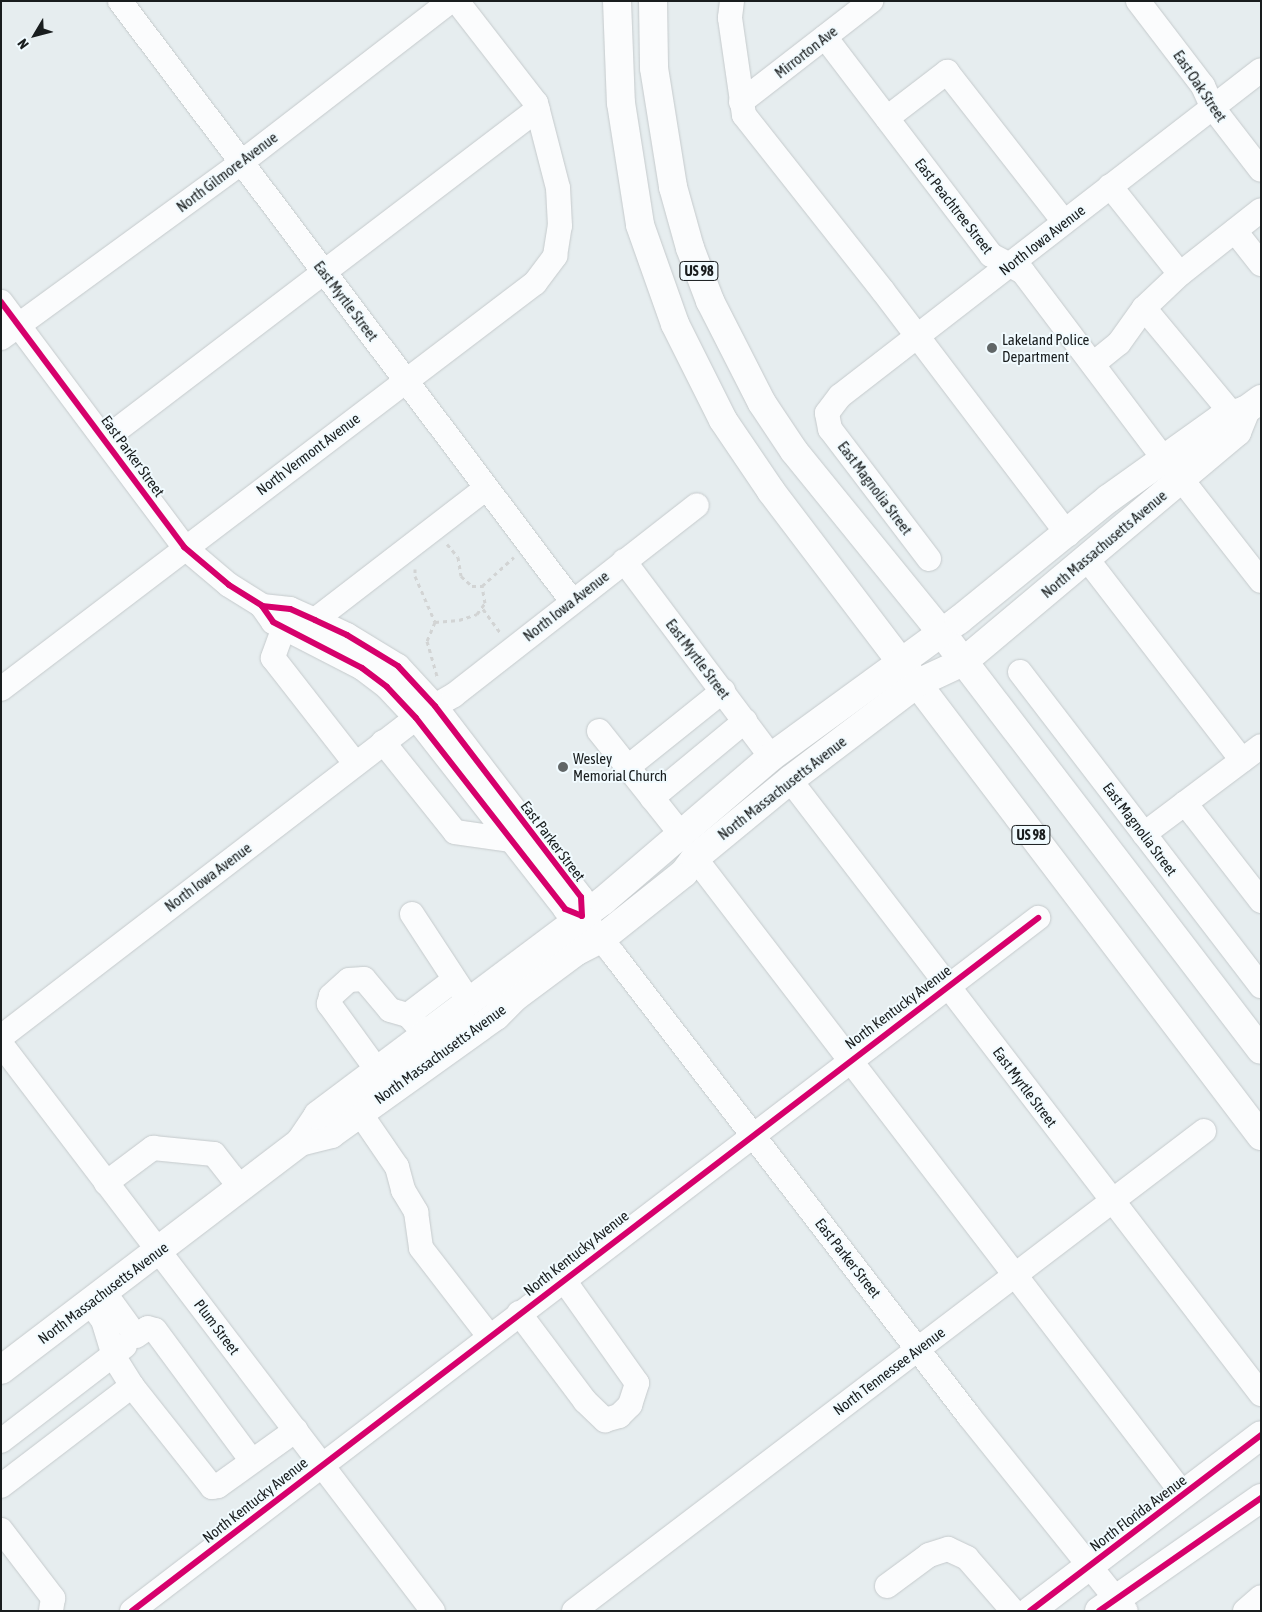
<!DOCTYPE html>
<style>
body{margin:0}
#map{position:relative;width:1262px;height:1612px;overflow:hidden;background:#e6edef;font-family:"Asap Condensed",sans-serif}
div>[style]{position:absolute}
.path>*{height:3px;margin-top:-1.5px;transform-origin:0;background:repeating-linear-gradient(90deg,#d2d4d4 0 4px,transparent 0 8px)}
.roads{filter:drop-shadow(0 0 1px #c5cacc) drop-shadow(0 0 1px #c5cacc)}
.minor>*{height:24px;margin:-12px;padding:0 12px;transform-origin:12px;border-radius:12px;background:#fbfcfd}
.major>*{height:28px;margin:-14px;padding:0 14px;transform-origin:14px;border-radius:14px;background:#fbfcfd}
.cycleway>*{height:6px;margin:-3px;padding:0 3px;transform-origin:3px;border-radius:3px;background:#d6006c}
.dots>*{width:14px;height:14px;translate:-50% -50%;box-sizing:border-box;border:2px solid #f1fbff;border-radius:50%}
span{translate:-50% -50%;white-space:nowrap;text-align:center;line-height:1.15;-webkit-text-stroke:4px #f1fbff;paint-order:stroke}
.shield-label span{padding:1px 4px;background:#f1fbff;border:1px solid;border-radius:4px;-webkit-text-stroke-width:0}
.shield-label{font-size:14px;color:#191d1e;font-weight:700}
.street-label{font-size:15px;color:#191d1e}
.poi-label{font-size:15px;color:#191d1e}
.left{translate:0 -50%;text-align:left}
.frame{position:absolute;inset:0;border:2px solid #191d1e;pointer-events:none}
.north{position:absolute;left:10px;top:10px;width:50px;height:50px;-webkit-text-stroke:4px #f1fbff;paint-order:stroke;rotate:233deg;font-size:14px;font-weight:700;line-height:20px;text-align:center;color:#191d1e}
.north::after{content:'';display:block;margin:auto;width:18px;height:22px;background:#191d1e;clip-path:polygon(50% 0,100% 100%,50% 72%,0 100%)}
</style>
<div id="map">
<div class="path">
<i style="left:447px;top:544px;width:17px;rotate:50deg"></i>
<i style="left:458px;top:557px;width:19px;rotate:81deg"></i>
<i style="left:461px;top:576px;width:15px;rotate:42deg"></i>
<i style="left:472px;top:586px;width:10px"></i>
<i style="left:415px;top:569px;width:7px;rotate:90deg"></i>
<i style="left:415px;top:576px;width:50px;rotate:66.5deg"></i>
<i style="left:435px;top:622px;width:21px;rotate:113deg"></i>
<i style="left:427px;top:641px;width:37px;rotate:74deg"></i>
<i style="left:482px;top:586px;width:43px;rotate:-42.2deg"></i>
<i style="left:483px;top:609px;width:29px;rotate:54deg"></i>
<i style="left:435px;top:622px;width:24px;rotate:-5deg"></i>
<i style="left:459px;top:620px;width:19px;rotate:-18deg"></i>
<i style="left:477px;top:614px;width:14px;rotate:-54deg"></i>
<i style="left:485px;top:603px;width:17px;rotate:-100deg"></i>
</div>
<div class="roads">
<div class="minor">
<i style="left:120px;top:1px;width:751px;rotate:53.01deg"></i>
<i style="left:732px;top:1px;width:17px;rotate:97deg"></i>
<i style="left:730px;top:18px;width:98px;rotate:81.8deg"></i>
<i style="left:744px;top:115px;width:224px;rotate:51.7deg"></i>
<i style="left:883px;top:291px;width:306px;rotate:52.8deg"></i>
<i style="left:1138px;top:1px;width:107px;rotate:52.6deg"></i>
<i style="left:1203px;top:86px;width:24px;rotate:66deg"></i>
<i style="left:1213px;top:108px;width:78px;rotate:52.3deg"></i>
<i style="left:825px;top:37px;width:274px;rotate:52.7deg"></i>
<i style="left:991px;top:255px;width:36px;rotate:28deg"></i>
<i style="left:1023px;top:272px;width:234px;rotate:53deg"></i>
<i style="left:741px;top:102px;width:165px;rotate:-37.8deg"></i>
<i style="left:887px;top:118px;width:76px;rotate:-37.5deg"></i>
<i style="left:947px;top:72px;width:190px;rotate:52deg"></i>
<i style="left:1110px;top:186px;width:112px;rotate:51.5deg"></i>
<i style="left:1235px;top:231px;width:42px;rotate:51.8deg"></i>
<i style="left:1px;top:302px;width:306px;rotate:53.2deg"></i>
<i style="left:184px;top:547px;width:59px;rotate:40.2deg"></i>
<i style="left:229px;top:585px;width:39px;rotate:32deg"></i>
<i style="left:262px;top:606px;width:19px;rotate:55deg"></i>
<i style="left:273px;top:622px;width:100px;rotate:27.3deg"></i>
<i style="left:362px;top:668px;width:31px;rotate:37deg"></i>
<i style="left:387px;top:687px;width:42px;rotate:46.9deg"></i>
<i style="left:416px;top:718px;width:242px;rotate:52deg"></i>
<i style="left:565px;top:909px;width:18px;rotate:22deg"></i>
<i style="left:582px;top:916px;width:50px;rotate:50.6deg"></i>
<i style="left:614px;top:955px;width:582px;rotate:52.4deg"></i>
<i style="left:969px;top:1416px;width:250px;rotate:51.2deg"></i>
<i style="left:1144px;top:308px;width:138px;rotate:50.3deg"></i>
<i style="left:1px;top:338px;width:298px;rotate:-36.1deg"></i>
<i style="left:242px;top:162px;width:263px;rotate:-37.7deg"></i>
<i style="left:1093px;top:364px;width:33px;rotate:-39deg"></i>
<i style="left:1119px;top:343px;width:43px;rotate:-54.5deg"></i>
<i style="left:1144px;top:308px;width:50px;rotate:-43.4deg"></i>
<i style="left:1180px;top:274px;width:103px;rotate:-38.3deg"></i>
<i style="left:105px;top:439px;width:544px;rotate:-37.31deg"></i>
<i style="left:1182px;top:480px;width:128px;rotate:52deg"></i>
<i style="left:929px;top:559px;width:163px;rotate:-127.3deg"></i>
<i style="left:830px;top:429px;width:16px;rotate:-101deg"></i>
<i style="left:827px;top:413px;width:21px;rotate:-53deg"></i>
<i style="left:840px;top:396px;width:532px;rotate:-37.75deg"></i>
<i style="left:1087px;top:559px;width:254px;rotate:52.4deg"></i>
<i style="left:624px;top:561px;width:245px;rotate:53.1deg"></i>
<i style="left:262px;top:606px;width:28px;rotate:6deg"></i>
<i style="left:290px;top:609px;width:27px;rotate:24deg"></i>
<i style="left:315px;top:620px;width:35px;rotate:25deg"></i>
<i style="left:347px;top:635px;width:60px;rotate:31.3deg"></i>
<i style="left:398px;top:666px;width:54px;rotate:47.2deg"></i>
<i style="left:435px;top:706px;width:240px;rotate:52.6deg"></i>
<i style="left:581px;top:897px;width:19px;rotate:87deg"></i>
<i style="left:315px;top:620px;width:215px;rotate:-37.6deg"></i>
<i style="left:284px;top:627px;width:33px;rotate:110deg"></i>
<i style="left:273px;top:658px;width:133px;rotate:52deg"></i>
<i style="left:1020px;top:672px;width:396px;rotate:52.5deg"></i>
<i style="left:1px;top:689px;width:671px;rotate:-37.25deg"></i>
<i style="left:535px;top:283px;width:34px;rotate:-53deg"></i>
<i style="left:555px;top:256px;width:30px;rotate:-81deg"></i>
<i style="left:560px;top:226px;width:38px;rotate:-93deg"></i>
<i style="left:558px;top:188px;width:88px;rotate:-104.5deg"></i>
<i style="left:536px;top:103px;width:129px;rotate:-127.8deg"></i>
<i style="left:435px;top:706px;width:22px;rotate:-30deg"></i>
<i style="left:454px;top:695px;width:308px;rotate:-38deg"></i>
<i style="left:599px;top:731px;width:130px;rotate:51.5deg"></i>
<i style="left:383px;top:742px;width:115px;rotate:51.3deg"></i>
<i style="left:455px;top:832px;width:57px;rotate:8.1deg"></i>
<i style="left:628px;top:767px;width:122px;rotate:-38.7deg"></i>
<i style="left:790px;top:780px;width:774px;rotate:52.51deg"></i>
<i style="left:652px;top:798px;width:121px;rotate:-39.6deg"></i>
<i style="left:1185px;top:803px;width:124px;rotate:52.2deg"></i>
<i style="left:1144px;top:834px;width:146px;rotate:-36.9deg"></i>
<i style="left:695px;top:858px;width:802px;rotate:52.5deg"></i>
<i style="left:412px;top:914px;width:104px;rotate:56.8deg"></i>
<i style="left:418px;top:1026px;width:15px;rotate:-132deg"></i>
<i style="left:408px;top:1015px;width:58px;rotate:-37.3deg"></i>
<i style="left:1px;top:1037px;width:523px;rotate:-37.55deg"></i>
<i style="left:1px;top:1044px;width:713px;rotate:52.7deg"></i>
<i style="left:377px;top:1070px;width:82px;rotate:-126deg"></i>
<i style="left:329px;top:1004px;width:8px;rotate:-76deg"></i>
<i style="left:331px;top:996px;width:24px;rotate:-42deg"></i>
<i style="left:349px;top:980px;width:15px;rotate:-4deg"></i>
<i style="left:364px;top:979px;width:40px;rotate:50deg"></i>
<i style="left:390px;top:1010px;width:19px;rotate:16deg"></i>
<i style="left:360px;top:1113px;width:65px;rotate:55.6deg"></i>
<i style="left:397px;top:1167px;width:24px;rotate:75deg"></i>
<i style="left:403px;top:1190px;width:26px;rotate:59deg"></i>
<i style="left:416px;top:1212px;width:36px;rotate:82deg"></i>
<i style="left:421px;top:1248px;width:111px;rotate:52.3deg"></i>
<i style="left:106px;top:1183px;width:59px;rotate:-36.7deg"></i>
<i style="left:153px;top:1148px;width:61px;rotate:5.6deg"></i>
<i style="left:214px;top:1154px;width:42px;rotate:51.8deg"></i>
<i style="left:104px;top:1292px;width:54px;rotate:54deg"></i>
<i style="left:136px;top:1336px;width:14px;rotate:-34deg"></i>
<i style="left:148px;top:1328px;width:7px;rotate:16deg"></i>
<i style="left:155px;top:1330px;width:163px;rotate:53.5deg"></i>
<i style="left:90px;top:1303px;width:21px;rotate:53deg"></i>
<i style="left:103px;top:1320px;width:39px;rotate:73deg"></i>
<i style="left:114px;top:1357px;width:34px;rotate:58deg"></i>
<i style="left:132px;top:1386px;width:129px;rotate:51.6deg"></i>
<i style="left:212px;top:1487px;width:6px;rotate:-9deg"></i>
<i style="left:218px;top:1486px;width:96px;rotate:-35.7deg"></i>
<i style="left:519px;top:1313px;width:110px;rotate:53.1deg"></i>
<i style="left:585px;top:1401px;width:28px;rotate:44deg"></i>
<i style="left:605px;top:1420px;width:15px;rotate:-16deg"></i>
<i style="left:619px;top:1416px;width:16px;rotate:-45deg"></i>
<i style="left:630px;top:1405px;width:23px;rotate:-72deg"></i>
<i style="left:637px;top:1383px;width:128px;rotate:-125.4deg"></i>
<i style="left:1px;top:1441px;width:156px;rotate:-37.5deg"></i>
<i style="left:1px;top:1486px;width:165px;rotate:-37.4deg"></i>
<i style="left:1px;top:1530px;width:86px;rotate:52.6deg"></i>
<i style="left:53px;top:1598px;width:13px;rotate:99deg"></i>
<i style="left:887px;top:1586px;width:52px;rotate:-36.4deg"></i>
<i style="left:929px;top:1555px;width:20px;rotate:-18deg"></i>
<i style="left:948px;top:1549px;width:21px;rotate:25deg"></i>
<i style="left:967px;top:1558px;width:70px;rotate:49deg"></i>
<i style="left:132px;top:1611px;width:1141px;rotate:-37.41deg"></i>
<i style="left:574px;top:1611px;width:792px;rotate:-37.3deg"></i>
<i style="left:1245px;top:1611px;width:21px;rotate:-41deg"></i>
</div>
<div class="major">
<i style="left:617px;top:1px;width:102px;rotate:87.8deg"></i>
<i style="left:621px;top:103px;width:123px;rotate:81.1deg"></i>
<i style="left:640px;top:225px;width:105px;rotate:70.5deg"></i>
<i style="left:675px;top:324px;width:107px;rotate:63.4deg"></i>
<i style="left:723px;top:420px;width:86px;rotate:55.9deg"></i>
<i style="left:771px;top:491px;width:810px;rotate:52.78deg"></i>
<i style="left:653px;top:1px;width:67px;rotate:89.1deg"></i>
<i style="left:654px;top:68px;width:121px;rotate:80.9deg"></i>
<i style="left:673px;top:187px;width:63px;rotate:74.4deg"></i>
<i style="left:690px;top:248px;width:57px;rotate:69.3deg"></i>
<i style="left:710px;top:301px;width:114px;rotate:63deg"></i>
<i style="left:762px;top:403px;width:58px;rotate:56.3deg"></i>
<i style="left:794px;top:451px;width:233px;rotate:50.9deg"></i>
<i style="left:941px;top:632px;width:526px;rotate:52.56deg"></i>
<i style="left:300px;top:1142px;width:32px;rotate:-14deg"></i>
<i style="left:331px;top:1134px;width:203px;rotate:-35.6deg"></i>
<i style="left:496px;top:1016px;width:27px;rotate:-45deg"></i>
<i style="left:515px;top:997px;width:77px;rotate:-36.6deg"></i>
<i style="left:577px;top:951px;width:27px;rotate:-27deg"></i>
<i style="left:601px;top:939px;width:106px;rotate:-38.5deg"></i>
<i style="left:684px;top:873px;width:19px;rotate:-54deg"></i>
<i style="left:695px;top:858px;width:123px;rotate:-39.4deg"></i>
<i style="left:790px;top:780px;width:161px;rotate:-37.2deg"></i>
<i style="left:918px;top:683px;width:50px;rotate:-25deg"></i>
<i style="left:963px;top:662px;width:358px;rotate:-40deg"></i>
<i style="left:1237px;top:432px;width:24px;rotate:-68deg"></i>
<i style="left:1px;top:1370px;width:376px;rotate:-37.3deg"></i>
<i style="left:300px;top:1142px;width:32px;rotate:-56deg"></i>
<i style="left:318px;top:1115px;width:356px;rotate:-36.9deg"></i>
<i style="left:603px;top:901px;width:221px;rotate:-40.6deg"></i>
<i style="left:771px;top:757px;width:233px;rotate:-36.1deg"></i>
<i style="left:959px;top:620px;width:192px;rotate:-39.1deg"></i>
<i style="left:1108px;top:499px;width:139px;rotate:-35.6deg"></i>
<i style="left:1221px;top:418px;width:26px;rotate:-18deg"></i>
<i style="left:1246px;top:410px;width:19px;rotate:-36deg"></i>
<i style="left:1030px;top:1611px;width:290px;rotate:-37.3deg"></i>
<i style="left:1099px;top:1611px;width:198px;rotate:-34.9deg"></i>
</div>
</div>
<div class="cycleway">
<i style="left:1px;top:302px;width:306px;rotate:53.2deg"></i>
<i style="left:184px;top:547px;width:59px;rotate:40.2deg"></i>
<i style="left:229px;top:585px;width:39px;rotate:32deg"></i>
<i style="left:262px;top:606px;width:19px;rotate:55deg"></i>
<i style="left:273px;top:622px;width:100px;rotate:27.3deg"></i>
<i style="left:362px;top:668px;width:31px;rotate:37deg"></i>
<i style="left:387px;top:687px;width:42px;rotate:46.9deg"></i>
<i style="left:416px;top:718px;width:242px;rotate:52deg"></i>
<i style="left:565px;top:909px;width:18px;rotate:22deg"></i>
<i style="left:582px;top:916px;width:19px;rotate:-93deg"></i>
<i style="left:581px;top:897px;width:240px;rotate:-127.4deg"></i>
<i style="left:435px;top:706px;width:54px;rotate:-132.8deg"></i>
<i style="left:398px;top:666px;width:60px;rotate:-148.7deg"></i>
<i style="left:347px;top:635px;width:35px;rotate:-155deg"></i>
<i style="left:315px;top:620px;width:27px;rotate:-156deg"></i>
<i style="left:290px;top:609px;width:28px;rotate:-174deg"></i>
<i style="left:132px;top:1611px;width:1141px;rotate:-37.41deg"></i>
<i style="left:1030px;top:1611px;width:290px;rotate:-37.3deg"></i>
<i style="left:1099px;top:1611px;width:198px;rotate:-34.9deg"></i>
</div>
<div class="dots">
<i style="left:992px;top:348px;background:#616667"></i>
<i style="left:563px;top:767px;background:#616667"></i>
</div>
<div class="shield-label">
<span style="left:699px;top:271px">US 98</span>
<span style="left:1031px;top:835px">US 98</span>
</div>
<div class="street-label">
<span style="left:806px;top:52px;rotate:-38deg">Mirrorton Ave</span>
<span style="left:1200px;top:86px;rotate:56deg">East Oak Street</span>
<span style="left:227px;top:172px;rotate:-37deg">North Gilmore Avenue</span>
<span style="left:954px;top:206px;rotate:52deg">East Peachtree Street</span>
<span style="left:1042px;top:240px;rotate:-38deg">North Iowa Avenue</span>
<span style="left:346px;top:301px;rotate:53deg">East Myrtle Street</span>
<span style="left:308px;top:454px;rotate:-37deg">North Vermont Avenue</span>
<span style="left:133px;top:456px;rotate:54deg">East Parker Street</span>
<span style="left:875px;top:488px;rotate:53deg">East Magnolia Street</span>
<span style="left:1104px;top:544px;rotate:-40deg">North Massachusetts Avenue</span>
<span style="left:566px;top:606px;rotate:-38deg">North Iowa Avenue</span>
<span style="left:698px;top:659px;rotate:53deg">East Myrtle Street</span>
<span style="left:782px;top:788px;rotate:-38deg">North Massachusetts Avenue</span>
<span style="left:1140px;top:829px;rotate:53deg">East Magnolia Street</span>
<span style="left:553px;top:841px;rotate:53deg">East Parker Street</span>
<span style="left:208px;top:877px;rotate:-37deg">North Iowa Avenue</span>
<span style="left:898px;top:1007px;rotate:-37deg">North Kentucky Avenue</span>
<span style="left:440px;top:1054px;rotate:-36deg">North Massachusetts Avenue</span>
<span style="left:1025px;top:1087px;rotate:53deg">East Myrtle Street</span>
<span style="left:576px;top:1253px;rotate:-38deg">North Kentucky Avenue</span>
<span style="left:848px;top:1258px;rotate:52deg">East Parker Street</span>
<span style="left:103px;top:1293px;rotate:-37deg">North Massachusetts Avenue</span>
<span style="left:217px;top:1327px;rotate:53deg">Plum Street</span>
<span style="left:889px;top:1371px;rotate:-37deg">North Tennessee Avenue</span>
<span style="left:255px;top:1500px;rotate:-38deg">North Kentucky Avenue</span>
<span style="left:1138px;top:1513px;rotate:-37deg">North Florida Avenue</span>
</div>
<div class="poi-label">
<span class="left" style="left:1002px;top:348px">Lakeland Police<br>Department</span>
<span class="left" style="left:573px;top:767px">Wesley<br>Memorial Church</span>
</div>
<div class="frame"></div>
<div class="north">N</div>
</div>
